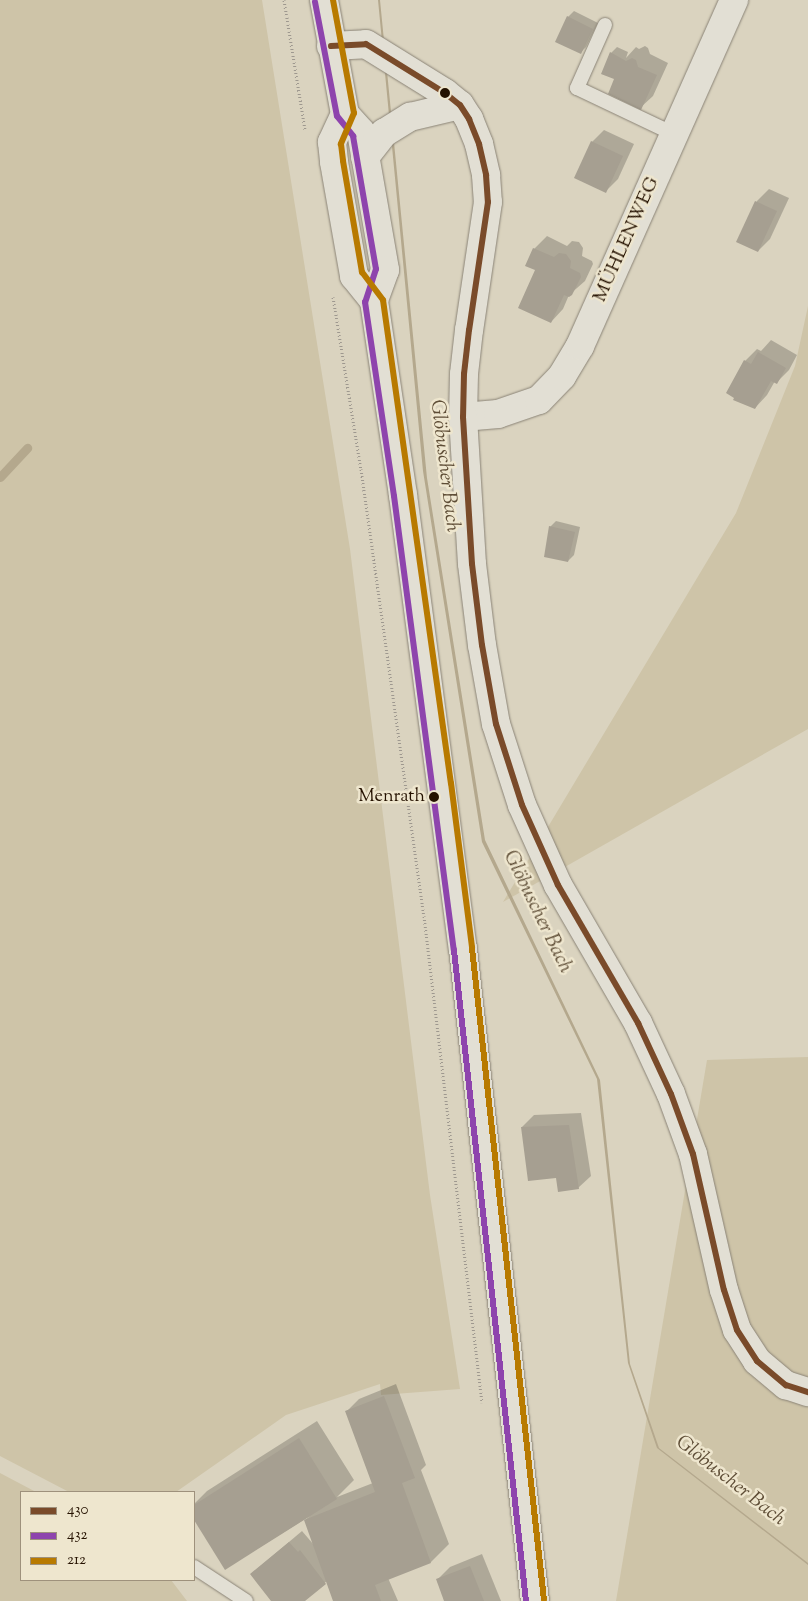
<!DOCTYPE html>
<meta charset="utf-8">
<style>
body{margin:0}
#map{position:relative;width:808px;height:1601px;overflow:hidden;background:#dad3bf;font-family:"Sorts Mill Goudy",serif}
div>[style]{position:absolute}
.green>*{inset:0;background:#cec4a8}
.water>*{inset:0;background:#b4a88d}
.shadow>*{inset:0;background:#0003}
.stream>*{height:9px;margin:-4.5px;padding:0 4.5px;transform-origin:4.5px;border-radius:4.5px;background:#b4a88d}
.building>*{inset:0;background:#a69f91}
.path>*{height:3px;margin-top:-1.5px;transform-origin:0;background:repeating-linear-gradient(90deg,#9e988f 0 1px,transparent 0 3.5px)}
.roads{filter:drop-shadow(0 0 1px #8a8376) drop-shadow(0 0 1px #8a8376)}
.lane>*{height:14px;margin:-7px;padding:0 7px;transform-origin:7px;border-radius:7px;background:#e2dfd4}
.street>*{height:28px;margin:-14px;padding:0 14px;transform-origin:14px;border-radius:14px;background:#e2dfd4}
.secondary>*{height:28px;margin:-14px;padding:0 14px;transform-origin:14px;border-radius:14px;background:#e2dfd4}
.bus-1>*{height:6px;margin:-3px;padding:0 3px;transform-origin:3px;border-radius:3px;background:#7a4b2a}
.bus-2>*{height:6px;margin:-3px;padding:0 3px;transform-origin:3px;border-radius:3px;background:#8e44ad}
.bus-3>*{height:6px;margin:-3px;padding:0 3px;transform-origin:3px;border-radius:3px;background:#b87a00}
.dots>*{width:14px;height:14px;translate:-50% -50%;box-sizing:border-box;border:2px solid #eee6ce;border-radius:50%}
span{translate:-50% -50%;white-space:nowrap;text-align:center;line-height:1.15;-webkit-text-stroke:5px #eee6ce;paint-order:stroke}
.bus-label{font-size:18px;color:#251200}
.right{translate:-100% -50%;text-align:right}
.street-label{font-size:19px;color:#251200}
.water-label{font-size:20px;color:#5e4d36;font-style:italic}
.legend{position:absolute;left:20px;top:1491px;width:175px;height:90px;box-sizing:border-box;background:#eee6ce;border:1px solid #9e917c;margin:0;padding:6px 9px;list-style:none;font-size:15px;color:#251200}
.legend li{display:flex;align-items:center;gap:10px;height:25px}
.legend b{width:25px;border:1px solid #9e917c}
</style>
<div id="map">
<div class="green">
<i style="clip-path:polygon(0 0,262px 0,350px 549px,430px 1195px,460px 1389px,381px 1395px,380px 1384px,286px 1415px,176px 1492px,69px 1492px,0 1456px)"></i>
<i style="clip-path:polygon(808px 306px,808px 729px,503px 902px,736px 513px,795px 366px)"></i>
<i style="clip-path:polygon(808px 1057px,808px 1601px,616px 1601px,707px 1060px)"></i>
<i style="clip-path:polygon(0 1473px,36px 1492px,21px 1492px,21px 1580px,171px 1580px,187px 1601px,0 1601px)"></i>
</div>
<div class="water">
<i style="clip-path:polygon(378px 0,380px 0,427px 478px,485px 840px,600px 1080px,630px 1364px,659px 1448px,808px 1563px,808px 1565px,657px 1448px,628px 1363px,597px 1079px,482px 842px,423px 471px)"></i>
</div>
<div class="shadow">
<i style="clip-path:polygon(574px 11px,598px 23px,586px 47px,580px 53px,568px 17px)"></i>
<i style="clip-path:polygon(645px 46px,648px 48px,650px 54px,668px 63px,653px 96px,640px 108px,618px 74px,611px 53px,617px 47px,628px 52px,626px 58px,636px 47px,639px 49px)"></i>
<i style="clip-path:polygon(604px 130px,634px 144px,618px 179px,606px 191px,592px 142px)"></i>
<i style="clip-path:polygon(769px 189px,789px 198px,770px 239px,758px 251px,738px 241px,757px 201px)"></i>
<i style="clip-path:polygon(547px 236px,567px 246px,572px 241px,579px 242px,583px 248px,582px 256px,592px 261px,593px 264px,585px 281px,569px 295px,563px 309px,551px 322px,536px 270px,534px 249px)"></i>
<i style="clip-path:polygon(771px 340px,797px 355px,789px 370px,777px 382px,775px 381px,767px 395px,755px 408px,745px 361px,757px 349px,761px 351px)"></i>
<i style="clip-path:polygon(556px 521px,580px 527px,574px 555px,568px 561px,550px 527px)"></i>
<i style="clip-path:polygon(581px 1113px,591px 1176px,578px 1188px,557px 1177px,522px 1127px,534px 1115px)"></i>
<i style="clip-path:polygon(396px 1384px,426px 1465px,421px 1470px,449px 1544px,431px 1562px,388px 1578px,398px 1601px,334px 1601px,327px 1581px,303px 1601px,273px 1601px,251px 1574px,302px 1531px,314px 1545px,305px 1520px,310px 1516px,226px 1568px,194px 1517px,194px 1504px,207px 1491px,317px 1421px,354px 1480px,337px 1497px,373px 1483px,347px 1411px,359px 1399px)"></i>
<i style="clip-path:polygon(482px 1554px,501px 1601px,445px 1601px,437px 1580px,450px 1567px)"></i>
</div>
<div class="stream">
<i style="left:0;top:477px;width:40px;rotate:-47deg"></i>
</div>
<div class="building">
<i style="clip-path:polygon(567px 16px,593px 29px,581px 54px,555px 42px)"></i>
<i style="clip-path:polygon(610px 52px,626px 61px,632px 58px,636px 60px,638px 67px,657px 75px,641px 110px,608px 94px,614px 79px,601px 74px)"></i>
<i style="clip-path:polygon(591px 141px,623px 156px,606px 193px,574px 178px)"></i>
<i style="clip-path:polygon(755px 201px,777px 211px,758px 252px,736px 242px)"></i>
<i style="clip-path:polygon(533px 248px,554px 257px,559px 253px,566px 254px,571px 261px,570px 268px,580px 273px,581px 277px,572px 295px,569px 297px,564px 295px,551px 323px,518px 308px,535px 270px,525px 266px)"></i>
<i style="clip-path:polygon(758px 352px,786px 368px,777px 384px,771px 381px,755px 409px,733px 400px,734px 398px,726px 393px,744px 360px,751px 364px)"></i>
<i style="clip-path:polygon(549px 526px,575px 532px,568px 562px,544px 557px)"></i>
<i style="clip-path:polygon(569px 1125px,579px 1189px,558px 1192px,556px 1178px,528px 1181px,521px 1127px)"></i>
<i style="clip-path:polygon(384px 1396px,415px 1478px,402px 1483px,431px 1563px,375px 1585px,381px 1601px,333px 1601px,304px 1520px,375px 1492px,345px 1411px)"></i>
<i style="clip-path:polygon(299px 1438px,337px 1499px,225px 1570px,194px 1520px,194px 1505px)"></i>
<i style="clip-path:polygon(289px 1542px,298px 1552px,300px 1550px,326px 1584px,305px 1601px,271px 1601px,250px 1574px)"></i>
<i style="clip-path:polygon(470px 1566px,484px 1601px,444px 1601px,436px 1579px)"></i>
</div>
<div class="path">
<i style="left:284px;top:0;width:132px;rotate:80.8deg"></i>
<i style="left:333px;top:297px;width:174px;rotate:80.8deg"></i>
<i style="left:361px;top:469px;width:451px;rotate:82deg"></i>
<i style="left:424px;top:916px;width:490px;rotate:83.2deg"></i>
</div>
<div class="roads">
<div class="lane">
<i style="left:605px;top:25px;width:69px;rotate:114deg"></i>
<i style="left:577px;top:88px;width:107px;rotate:25.4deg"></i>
<i style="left:194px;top:1567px;width:62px;rotate:33.2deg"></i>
</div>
<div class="street">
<i style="left:463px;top:417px;width:35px;rotate:-5deg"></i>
<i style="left:498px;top:414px;width:43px;rotate:-18.9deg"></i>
<i style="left:539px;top:400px;width:33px;rotate:-46deg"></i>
<i style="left:562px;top:376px;width:35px;rotate:-59deg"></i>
<i style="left:580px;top:346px;width:379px;rotate:-66deg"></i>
</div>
<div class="secondary">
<i style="left:324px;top:0;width:116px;rotate:79.6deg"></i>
<i style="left:345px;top:114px;width:24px;rotate:48deg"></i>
<i style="left:361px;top:132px;width:140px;rotate:80.1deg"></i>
<i style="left:385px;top:270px;width:33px;rotate:110deg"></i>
<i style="left:374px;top:301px;width:196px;rotate:81.5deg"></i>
<i style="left:403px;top:495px;width:458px;rotate:82.5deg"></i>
<i style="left:463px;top:949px;width:656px;rotate:83.7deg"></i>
<i style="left:331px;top:46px;width:35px;rotate:-3deg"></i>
<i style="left:366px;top:44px;width:93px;rotate:31.8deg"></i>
<i style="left:445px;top:93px;width:19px;rotate:39deg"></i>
<i style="left:460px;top:105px;width:17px;rotate:57deg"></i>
<i style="left:469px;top:119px;width:27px;rotate:68deg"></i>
<i style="left:479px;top:144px;width:32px;rotate:77deg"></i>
<i style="left:486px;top:175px;width:27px;rotate:86deg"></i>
<i style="left:488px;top:202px;width:129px;rotate:98.4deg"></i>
<i style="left:469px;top:330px;width:44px;rotate:96.5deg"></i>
<i style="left:464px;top:374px;width:43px;rotate:91.3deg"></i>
<i style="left:463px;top:417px;width:147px;rotate:86.5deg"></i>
<i style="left:472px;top:564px;width:82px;rotate:83deg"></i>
<i style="left:482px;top:645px;width:80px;rotate:80deg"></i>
<i style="left:496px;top:724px;width:85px;rotate:72.2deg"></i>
<i style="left:522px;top:805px;width:88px;rotate:65.8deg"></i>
<i style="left:558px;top:885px;width:160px;rotate:59.9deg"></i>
<i style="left:638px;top:1023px;width:78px;rotate:65.1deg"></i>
<i style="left:671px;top:1094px;width:64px;rotate:69.9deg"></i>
<i style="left:693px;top:1154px;width:139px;rotate:77.2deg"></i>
<i style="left:724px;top:1290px;width:42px;rotate:72deg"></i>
<i style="left:737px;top:1330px;width:37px;rotate:57deg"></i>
<i style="left:757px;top:1361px;width:38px;rotate:40deg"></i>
<i style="left:786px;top:1385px;width:23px;rotate:18deg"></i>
<i style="left:345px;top:114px;width:31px;rotate:115deg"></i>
<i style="left:332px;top:142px;width:20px;rotate:84deg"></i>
<i style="left:334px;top:162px;width:116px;rotate:80deg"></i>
<i style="left:354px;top:276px;width:32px;rotate:51deg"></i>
<i style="left:365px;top:157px;width:31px;rotate:-52deg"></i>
<i style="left:384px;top:133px;width:31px;rotate:-32deg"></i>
<i style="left:410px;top:117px;width:51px;rotate:-13.5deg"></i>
</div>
</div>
<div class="bus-1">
<i style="left:331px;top:46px;width:35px;rotate:-3deg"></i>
<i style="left:366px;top:44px;width:93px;rotate:31.8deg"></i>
<i style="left:445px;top:93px;width:19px;rotate:39deg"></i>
<i style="left:460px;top:105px;width:17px;rotate:57deg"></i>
<i style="left:469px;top:119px;width:27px;rotate:68deg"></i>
<i style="left:479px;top:144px;width:32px;rotate:77deg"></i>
<i style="left:486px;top:175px;width:27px;rotate:86deg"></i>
<i style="left:488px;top:202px;width:129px;rotate:98.4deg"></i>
<i style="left:469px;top:330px;width:44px;rotate:96.5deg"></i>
<i style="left:464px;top:374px;width:43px;rotate:91.3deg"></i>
<i style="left:463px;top:417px;width:147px;rotate:86.5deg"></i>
<i style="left:472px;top:564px;width:82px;rotate:83deg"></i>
<i style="left:482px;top:645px;width:80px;rotate:80deg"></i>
<i style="left:496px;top:724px;width:85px;rotate:72.2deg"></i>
<i style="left:522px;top:805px;width:88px;rotate:65.8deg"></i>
<i style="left:558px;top:885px;width:160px;rotate:59.9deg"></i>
<i style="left:638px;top:1023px;width:78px;rotate:65.1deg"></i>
<i style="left:671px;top:1094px;width:64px;rotate:69.9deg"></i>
<i style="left:693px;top:1154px;width:139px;rotate:77.2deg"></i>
<i style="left:724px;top:1290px;width:42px;rotate:72deg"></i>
<i style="left:737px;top:1330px;width:37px;rotate:57deg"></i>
<i style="left:757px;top:1361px;width:38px;rotate:40deg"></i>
<i style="left:786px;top:1385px;width:23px;rotate:18deg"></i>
</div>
<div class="bus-2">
<i style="left:315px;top:2px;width:116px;rotate:79.1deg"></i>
<i style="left:337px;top:116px;width:26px;rotate:51deg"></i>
<i style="left:353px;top:136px;width:135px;rotate:80.2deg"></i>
<i style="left:376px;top:269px;width:35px;rotate:108deg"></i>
<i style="left:365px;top:302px;width:196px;rotate:81.5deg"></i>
<i style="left:394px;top:496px;width:458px;rotate:82.5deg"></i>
<i style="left:454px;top:950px;width:655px;rotate:83.69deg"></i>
</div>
<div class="bus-3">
<i style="left:333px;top:0;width:115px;rotate:79.5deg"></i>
<i style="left:354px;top:113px;width:34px;rotate:113deg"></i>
<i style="left:341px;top:144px;width:17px;rotate:83deg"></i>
<i style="left:343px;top:161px;width:113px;rotate:80.3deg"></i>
<i style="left:362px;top:272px;width:35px;rotate:53deg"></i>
<i style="left:383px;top:300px;width:488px;rotate:82deg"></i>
<i style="left:451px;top:783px;width:166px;rotate:82.7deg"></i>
<i style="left:472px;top:948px;width:656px;rotate:83.7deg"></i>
</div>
<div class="dots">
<i style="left:445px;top:93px;background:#251200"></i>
<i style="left:434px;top:797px;background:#251200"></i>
</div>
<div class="bus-label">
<span class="right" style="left:425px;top:797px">Menrath</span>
</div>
<div class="street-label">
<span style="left:627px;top:240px;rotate:-66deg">MÜHLENWEG</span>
</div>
<div class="water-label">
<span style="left:444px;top:466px;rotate:83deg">Glöbuscher Bach</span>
<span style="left:537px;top:912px;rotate:64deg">Glöbuscher Bach</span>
<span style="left:730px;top:1481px;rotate:38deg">Glöbuscher Bach</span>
</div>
<ul class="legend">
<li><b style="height:6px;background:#7a4b2a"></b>430</li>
<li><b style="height:6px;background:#8e44ad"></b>432</li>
<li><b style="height:6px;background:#b87a00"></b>212</li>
</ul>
</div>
